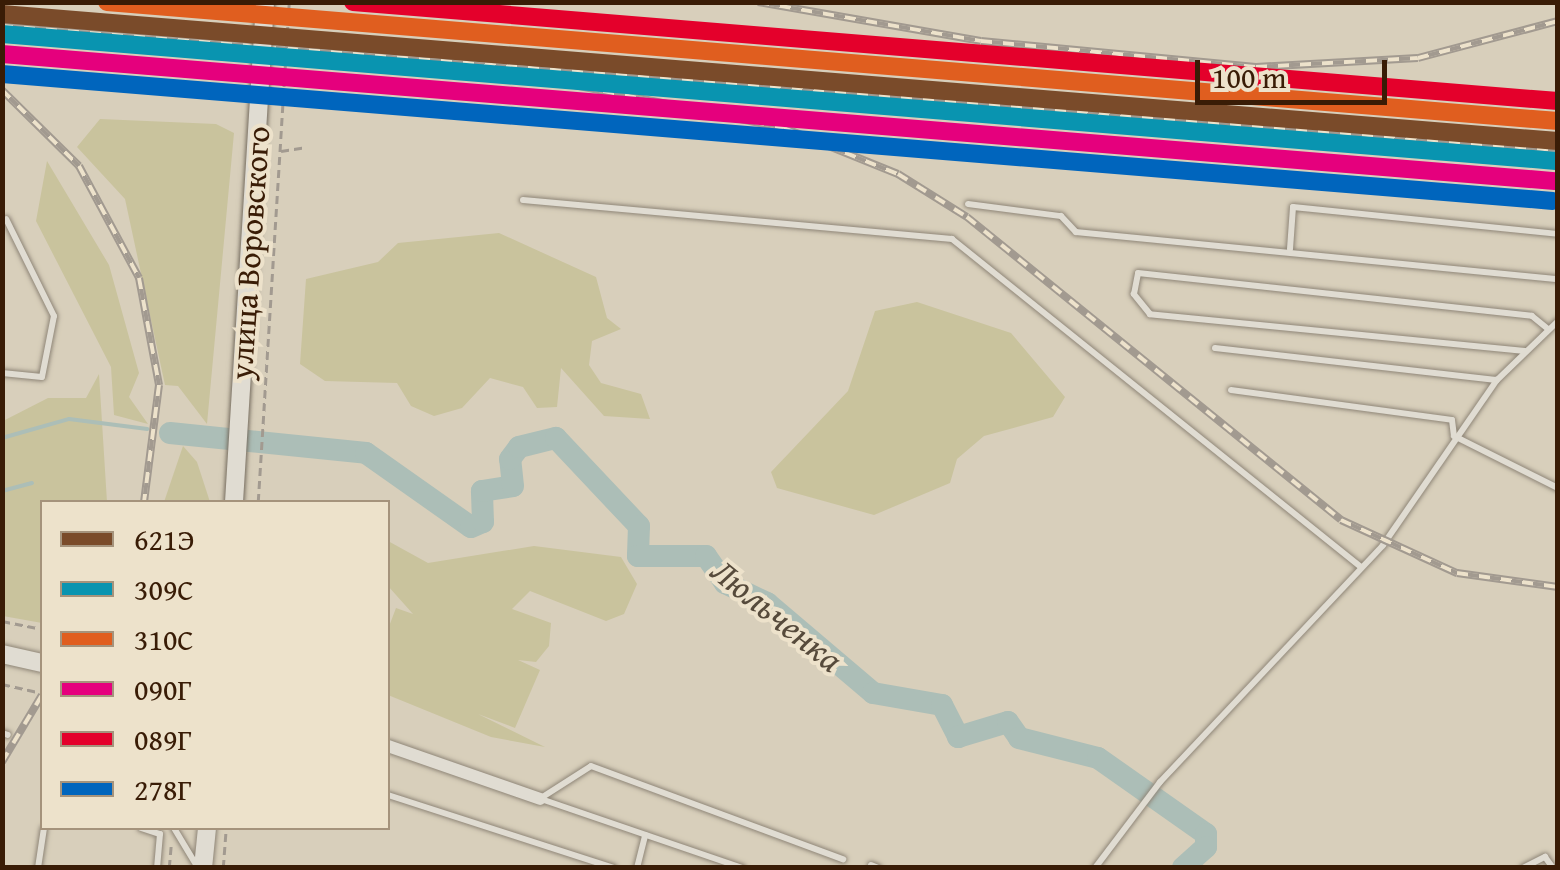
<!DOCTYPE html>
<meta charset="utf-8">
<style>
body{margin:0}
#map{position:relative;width:1560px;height:870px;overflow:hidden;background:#d8cfbb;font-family:"Gentium Book Plus",serif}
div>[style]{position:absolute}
.green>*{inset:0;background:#c9c39d}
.stream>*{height:4px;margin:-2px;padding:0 2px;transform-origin:2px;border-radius:2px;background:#acbeb7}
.river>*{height:22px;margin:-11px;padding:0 11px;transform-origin:11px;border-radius:11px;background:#acbeb7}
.path>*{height:2.5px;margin-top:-1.25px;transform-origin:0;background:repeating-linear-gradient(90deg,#a29a90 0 8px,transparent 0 13px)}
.roads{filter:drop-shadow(0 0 2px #8f8678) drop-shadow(0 0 2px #8f8678)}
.service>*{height:6px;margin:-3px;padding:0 3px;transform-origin:3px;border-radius:3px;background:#e0dcd2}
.minor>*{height:12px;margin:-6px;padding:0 6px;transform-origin:6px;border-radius:6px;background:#e0dcd2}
.secondary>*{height:18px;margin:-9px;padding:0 9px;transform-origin:9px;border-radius:9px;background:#e0dcd2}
.rail>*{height:8px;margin-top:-4px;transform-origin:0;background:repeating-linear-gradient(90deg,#ede2cb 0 11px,#a29a90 0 22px);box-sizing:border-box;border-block:2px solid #a29a90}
.path-bridge>*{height:2.5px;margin-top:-1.25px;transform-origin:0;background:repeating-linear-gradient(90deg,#a29a90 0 8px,transparent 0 13px)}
.bridges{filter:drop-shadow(0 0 2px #776e61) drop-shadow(0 0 2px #776e61)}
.secondary-bridge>*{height:18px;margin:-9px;padding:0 9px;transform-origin:9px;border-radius:9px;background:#e0dcd2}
.rail-1>*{height:18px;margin:-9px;padding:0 9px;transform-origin:9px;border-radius:9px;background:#7a4b2a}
.rail-2>*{height:18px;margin:-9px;padding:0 9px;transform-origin:9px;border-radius:9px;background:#0994b0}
.rail-3>*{height:18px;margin:-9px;padding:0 9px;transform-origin:9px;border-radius:9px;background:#e05e1f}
.rail-4>*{height:18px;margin:-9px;padding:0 9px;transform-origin:9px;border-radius:9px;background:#e5007d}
.rail-5>*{height:18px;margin:-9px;padding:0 9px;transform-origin:9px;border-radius:9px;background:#e4002b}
.rail-6>*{height:18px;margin:-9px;padding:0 9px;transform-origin:9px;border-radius:9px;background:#0065bd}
span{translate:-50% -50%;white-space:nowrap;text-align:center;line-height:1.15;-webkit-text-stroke:8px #ede2cb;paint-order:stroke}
.street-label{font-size:32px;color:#391c06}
.water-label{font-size:35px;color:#564a3b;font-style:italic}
.frame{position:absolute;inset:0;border:5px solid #391c06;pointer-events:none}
.legend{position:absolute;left:40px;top:500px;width:350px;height:330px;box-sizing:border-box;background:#ede2cb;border:2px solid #a5937c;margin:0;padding:12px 18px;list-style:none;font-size:30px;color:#391c06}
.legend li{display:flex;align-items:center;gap:20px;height:50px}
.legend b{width:50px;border:2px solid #a5937c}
.scale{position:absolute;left:1195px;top:60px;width:192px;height:45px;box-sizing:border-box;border:5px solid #391c06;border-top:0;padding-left:12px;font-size:30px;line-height:35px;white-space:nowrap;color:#391c06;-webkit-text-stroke:8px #ede2cb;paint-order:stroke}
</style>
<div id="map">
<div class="green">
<i style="clip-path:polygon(100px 119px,216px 124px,234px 133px,207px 424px,178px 386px,165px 385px,125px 199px,77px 147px)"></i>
<i style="clip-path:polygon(47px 161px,109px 265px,139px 373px,129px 397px,148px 424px,114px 415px,111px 367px,36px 221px)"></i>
<i style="clip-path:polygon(499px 233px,596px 277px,607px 318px,621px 329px,592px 341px,589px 365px,601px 383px,641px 394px,650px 419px,604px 416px,561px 368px,557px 407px,537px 408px,523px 387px,490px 378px,462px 408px,434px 416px,411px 406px,397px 383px,325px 381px,300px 364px,306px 279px,378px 262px,398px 243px)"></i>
<i style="clip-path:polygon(917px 302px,1011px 333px,1065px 397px,1053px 417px,984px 436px,957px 459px,950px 483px,874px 515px,777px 488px,771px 472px,848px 391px,875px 311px)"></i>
<i style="clip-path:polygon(99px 374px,107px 502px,42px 502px,42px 623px,3px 616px,3px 421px,48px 398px,86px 398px)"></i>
<i style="clip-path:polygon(183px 446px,197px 462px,210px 502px,164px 502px)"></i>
<i style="clip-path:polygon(388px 541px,428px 563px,534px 546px,621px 557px,637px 584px,624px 614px,606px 621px,530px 591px,512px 609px,551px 623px,549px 646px,536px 662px,518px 660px,540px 670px,515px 728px,478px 714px,545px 747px,491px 737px,388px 695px,388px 629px,396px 608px,413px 614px,388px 586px)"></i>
</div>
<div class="stream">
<i style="left:2px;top:438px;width:70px;rotate:-15.8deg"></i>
<i style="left:69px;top:419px;width:79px;rotate:7.3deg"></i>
<i style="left:2px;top:491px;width:31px;rotate:-15deg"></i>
</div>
<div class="river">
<i style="left:170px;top:433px;width:197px;rotate:5.8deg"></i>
<i style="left:366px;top:453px;width:128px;rotate:35.2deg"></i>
<i style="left:471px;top:527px;width:13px;rotate:-23deg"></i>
<i style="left:483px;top:522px;width:31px;rotate:-92deg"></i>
<i style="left:482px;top:491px;width:31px;rotate:-9deg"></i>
<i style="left:513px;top:486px;width:27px;rotate:-96deg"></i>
<i style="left:510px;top:459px;width:15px;rotate:-53deg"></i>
<i style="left:519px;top:447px;width:38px;rotate:-14deg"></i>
<i style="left:556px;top:438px;width:121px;rotate:46.7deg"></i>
<i style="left:639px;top:526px;width:30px;rotate:92deg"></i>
<i style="left:638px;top:556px;width:68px"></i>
<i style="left:706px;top:556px;width:33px;rotate:55deg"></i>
<i style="left:725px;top:583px;width:47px;rotate:25.5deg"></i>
<i style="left:767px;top:603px;width:139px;rotate:40.3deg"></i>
<i style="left:873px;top:693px;width:70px;rotate:9.9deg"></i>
<i style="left:942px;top:705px;width:36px;rotate:63deg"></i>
<i style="left:958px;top:737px;width:52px;rotate:-16.7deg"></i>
<i style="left:1008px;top:722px;width:19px;rotate:55deg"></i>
<i style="left:1019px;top:738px;width:81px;rotate:14.2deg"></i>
<i style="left:1098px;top:758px;width:132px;rotate:35.1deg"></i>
<i style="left:1206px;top:834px;width:13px;rotate:90deg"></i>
<i style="left:1206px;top:847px;width:31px;rotate:138deg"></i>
</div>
<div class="path">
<i style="left:281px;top:151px;width:26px;rotate:-9deg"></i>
<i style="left:2px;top:621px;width:41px;rotate:11.3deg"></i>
<i style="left:2px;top:684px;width:41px;rotate:12.7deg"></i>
<i style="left:169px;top:868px;width:24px;rotate:-85deg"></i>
<i style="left:223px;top:868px;width:40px;rotate:-85.7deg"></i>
</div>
<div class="roads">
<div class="service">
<i style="left:523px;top:200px;width:431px;rotate:5.2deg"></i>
<i style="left:952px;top:239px;width:524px;rotate:38.73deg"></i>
<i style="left:968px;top:204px;width:94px;rotate:7.4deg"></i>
<i style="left:1061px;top:216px;width:22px;rotate:47deg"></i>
<i style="left:1076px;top:232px;width:484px;rotate:5.6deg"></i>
<i style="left:1290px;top:249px;width:42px;rotate:-85.9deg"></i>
<i style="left:1293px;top:207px;width:266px;rotate:5.8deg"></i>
<i style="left:1215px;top:348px;width:283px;rotate:6.5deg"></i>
<i style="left:1525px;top:351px;width:377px;rotate:-174.4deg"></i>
<i style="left:1150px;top:314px;width:26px;rotate:-129deg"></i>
<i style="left:1134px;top:294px;width:21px;rotate:-79deg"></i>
<i style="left:1138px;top:273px;width:396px;rotate:6.2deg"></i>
<i style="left:1532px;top:316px;width:21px;rotate:39deg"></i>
<i style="left:2px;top:373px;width:40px;rotate:5.7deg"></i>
<i style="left:42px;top:377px;width:62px;rotate:-78.9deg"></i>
<i style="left:54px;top:316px;width:108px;rotate:-116.3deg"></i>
<i style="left:1231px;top:390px;width:223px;rotate:7.7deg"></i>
<i style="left:1452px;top:420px;width:16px;rotate:83deg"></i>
<i style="left:1454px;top:436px;width:116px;rotate:26.6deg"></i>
<i style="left:2px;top:733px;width:6px;rotate:18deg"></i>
<i style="left:388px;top:795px;width:237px;rotate:17.9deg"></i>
<i style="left:541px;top:798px;width:59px;rotate:-32.6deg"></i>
<i style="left:591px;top:766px;width:269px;rotate:20.3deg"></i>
<i style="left:541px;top:799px;width:213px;rotate:18.9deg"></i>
<i style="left:141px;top:828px;width:20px;rotate:18deg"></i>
<i style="left:160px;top:834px;width:34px;rotate:95deg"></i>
<i style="left:174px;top:828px;width:47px;rotate:59deg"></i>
<i style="left:871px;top:865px;width:8px;rotate:23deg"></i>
<i style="left:38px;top:868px;width:40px;rotate:-81.5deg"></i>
<i style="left:637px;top:868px;width:34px;rotate:-76deg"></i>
<i style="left:1095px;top:868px;width:108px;rotate:-52.9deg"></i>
<i style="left:1160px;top:782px;width:325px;rotate:-46.7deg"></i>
<i style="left:1383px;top:545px;width:201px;rotate:-55.4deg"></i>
<i style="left:1497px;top:380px;width:85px;rotate:-44deg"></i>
<i style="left:1523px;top:868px;width:25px;rotate:-27deg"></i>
<i style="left:1545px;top:857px;width:14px;rotate:54deg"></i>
</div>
<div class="minor">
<i style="left:388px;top:746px;width:161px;rotate:19.2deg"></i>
</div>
<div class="secondary">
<i style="left:2px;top:654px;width:41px;rotate:12.7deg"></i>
<i style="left:203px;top:868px;width:40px;rotate:-84.3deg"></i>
</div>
</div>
<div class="rail">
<i style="left:758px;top:2px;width:226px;rotate:9.9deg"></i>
<i style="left:981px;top:41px;width:276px;rotate:5.4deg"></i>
<i style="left:1256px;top:67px;width:162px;rotate:-3.2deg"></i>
<i style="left:1418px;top:58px;width:145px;rotate:-14.8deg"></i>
<i style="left:2px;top:26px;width:1561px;rotate:4.56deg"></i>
<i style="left:560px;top:82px;width:229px;rotate:11.6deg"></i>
<i style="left:784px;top:128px;width:123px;rotate:22deg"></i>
<i style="left:898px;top:174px;width:81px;rotate:31.9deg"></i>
<i style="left:967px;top:217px;width:481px;rotate:39deg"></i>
<i style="left:1341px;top:520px;width:128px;rotate:24.6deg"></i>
<i style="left:1457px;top:573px;width:102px;rotate:7.9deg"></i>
<i style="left:2px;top:90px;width:108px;rotate:44.6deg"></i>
<i style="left:79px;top:166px;width:127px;rotate:61.8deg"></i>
<i style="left:139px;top:278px;width:109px;rotate:79.4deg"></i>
<i style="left:159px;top:385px;width:118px;rotate:97.3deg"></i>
<i style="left:2px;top:762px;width:78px;rotate:-59.2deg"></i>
</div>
<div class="path-bridge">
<i style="left:258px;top:502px;width:501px;rotate:-86.45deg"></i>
</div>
<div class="bridges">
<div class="secondary-bridge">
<i style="left:234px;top:502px;width:501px;rotate:-86.45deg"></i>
</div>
</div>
<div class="rail-1">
<i style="left:2px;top:14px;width:1561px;rotate:4.67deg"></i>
</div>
<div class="rail-2">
<i style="left:2px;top:34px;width:1559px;rotate:4.67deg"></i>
</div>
<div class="rail-3">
<i style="left:107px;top:2px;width:1456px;rotate:4.69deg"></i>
</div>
<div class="rail-4">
<i style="left:2px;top:54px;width:1558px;rotate:4.68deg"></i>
</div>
<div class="rail-5">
<i style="left:353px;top:2px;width:1209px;rotate:4.7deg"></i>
</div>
<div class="rail-6">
<i style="left:2px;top:74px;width:1556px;rotate:4.68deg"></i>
</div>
<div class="street-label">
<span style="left:250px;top:253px;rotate:-86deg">улица Воровского</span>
</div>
<div class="water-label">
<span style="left:777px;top:615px;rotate:39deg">Люльченка</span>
</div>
<div class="frame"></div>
<ul class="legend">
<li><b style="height:12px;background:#7a4b2a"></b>621Э</li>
<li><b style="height:12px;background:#0994b0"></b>309С</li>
<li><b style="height:12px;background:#e05e1f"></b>310С</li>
<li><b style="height:12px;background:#e5007d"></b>090Г</li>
<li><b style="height:12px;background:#e4002b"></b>089Г</li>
<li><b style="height:12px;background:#0065bd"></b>278Г</li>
</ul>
<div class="scale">100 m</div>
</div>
